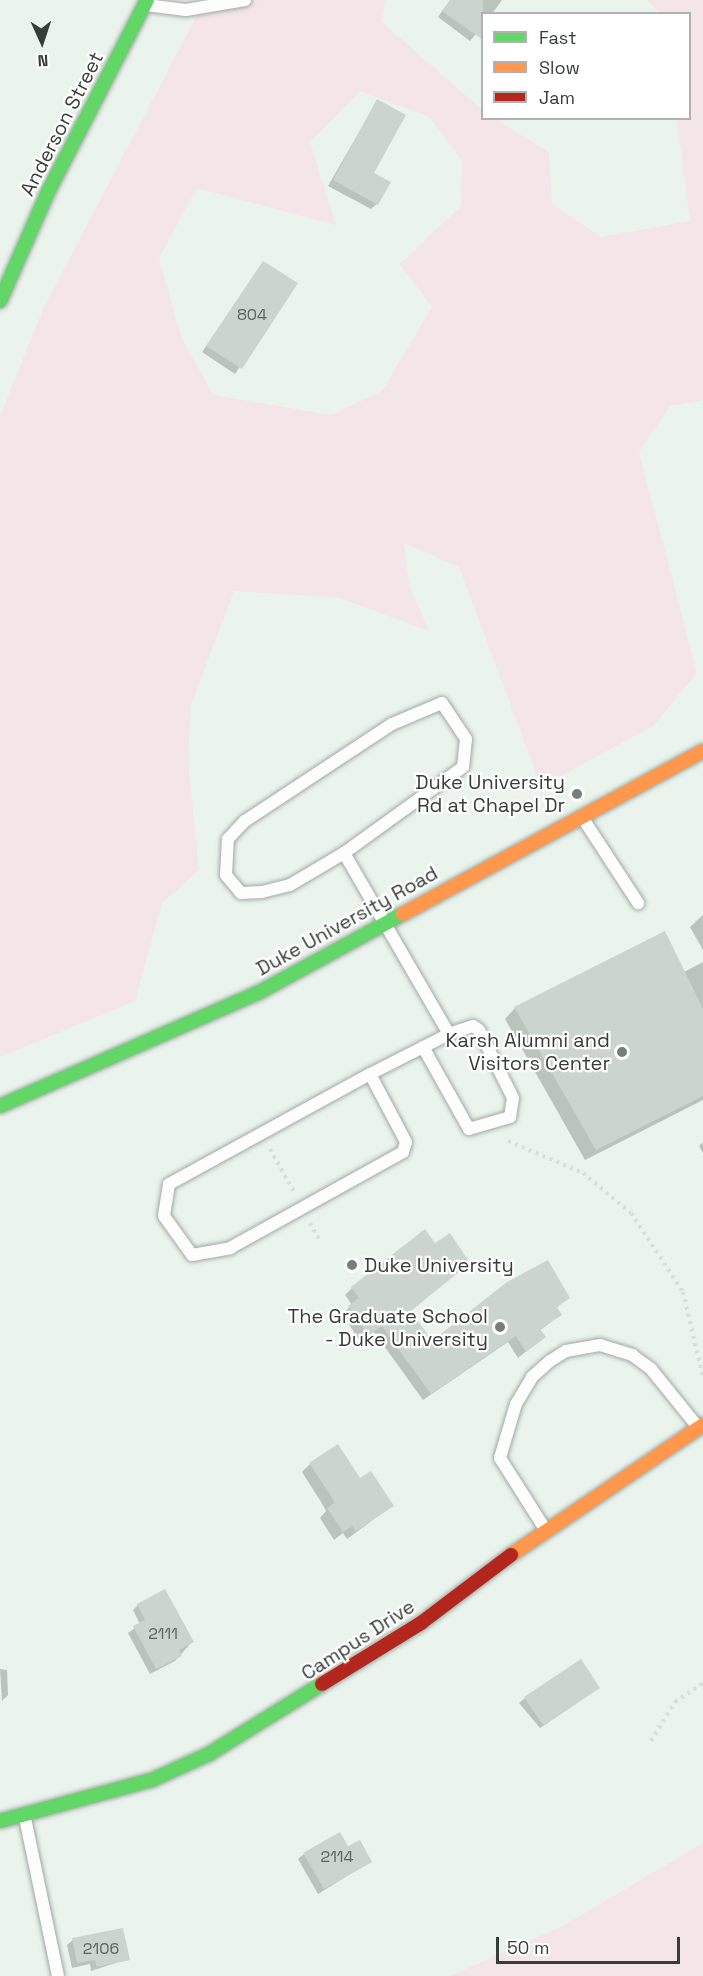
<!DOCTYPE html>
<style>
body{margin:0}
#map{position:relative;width:703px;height:1976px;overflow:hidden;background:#eaf4ed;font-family:"Space Grotesk",sans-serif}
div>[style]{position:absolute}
.green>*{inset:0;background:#f3e5e8}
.shadow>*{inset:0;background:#0003}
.building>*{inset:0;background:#cbd4ce}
.path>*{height:4px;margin-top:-2px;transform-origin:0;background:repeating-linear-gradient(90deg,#dadddb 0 3px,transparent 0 7.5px)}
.roads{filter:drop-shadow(0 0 2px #a1a9a3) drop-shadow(0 0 2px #a1a9a3)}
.lane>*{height:12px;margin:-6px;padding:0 6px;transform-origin:6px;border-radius:6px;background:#fcfdfc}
.fast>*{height:14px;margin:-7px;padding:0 7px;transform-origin:7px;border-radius:7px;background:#63d668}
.slow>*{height:14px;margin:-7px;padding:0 7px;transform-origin:7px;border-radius:7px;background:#ff974d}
.jam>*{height:14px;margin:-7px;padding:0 7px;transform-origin:7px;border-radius:7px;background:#b3261e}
.dots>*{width:16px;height:16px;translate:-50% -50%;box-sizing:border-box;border:3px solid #fff;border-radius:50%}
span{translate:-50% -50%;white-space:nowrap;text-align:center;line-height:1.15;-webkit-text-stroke:4.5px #fff;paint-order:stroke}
.number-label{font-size:16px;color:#5b645e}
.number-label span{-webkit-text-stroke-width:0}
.street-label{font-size:20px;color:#363e39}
.poi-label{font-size:20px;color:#363e39}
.right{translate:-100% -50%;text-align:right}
.left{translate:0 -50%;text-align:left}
.legend{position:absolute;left:481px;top:12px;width:210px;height:108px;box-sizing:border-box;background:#fff;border:2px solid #afb2b0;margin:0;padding:8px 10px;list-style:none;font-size:18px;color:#363e39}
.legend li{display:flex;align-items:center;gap:12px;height:30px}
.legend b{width:30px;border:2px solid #afb2b0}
.north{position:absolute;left:12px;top:12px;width:60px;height:60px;-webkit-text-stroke:4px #fff;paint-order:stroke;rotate:177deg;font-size:16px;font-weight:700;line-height:24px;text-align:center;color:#363e39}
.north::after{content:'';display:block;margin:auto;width:21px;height:27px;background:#363e39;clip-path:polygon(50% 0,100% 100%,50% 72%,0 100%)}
.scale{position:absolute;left:496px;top:1937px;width:184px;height:27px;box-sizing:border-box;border:3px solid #363e39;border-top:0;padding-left:8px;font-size:18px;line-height:21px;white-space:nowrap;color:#363e39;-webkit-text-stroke:4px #fff;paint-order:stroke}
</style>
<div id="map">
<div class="green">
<i style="clip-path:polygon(evenodd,205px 0,385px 0,382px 22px,482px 110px,482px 118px,496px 119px,549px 153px,552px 204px,601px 237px,690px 221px,677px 119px,690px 118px,690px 14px,660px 13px,647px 0,703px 0,703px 400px,670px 406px,639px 452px,697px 673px,653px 726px,559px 777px,537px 776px,459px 567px,404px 543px,409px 585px,429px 631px,340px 598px,234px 591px,191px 705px,188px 761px,199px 870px,162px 903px,135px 1001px,0 1057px,0 416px,44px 307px,205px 0,360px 91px,430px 117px,462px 161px,461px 206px,400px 264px,432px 307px,382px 391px,331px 415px,213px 395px,181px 336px,159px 258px,197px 188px,336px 225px,310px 142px,360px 91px)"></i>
<i style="clip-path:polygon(703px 1843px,703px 1976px,450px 1976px,563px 1926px)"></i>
</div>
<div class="shadow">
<i style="clip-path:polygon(450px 0,502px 0,492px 14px,482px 14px,482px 27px,470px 41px,438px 17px)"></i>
<i style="clip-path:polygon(377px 101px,372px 174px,377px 204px,371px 209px,328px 186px)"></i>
<i style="clip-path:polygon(263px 263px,296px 284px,235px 374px,202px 352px)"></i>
<i style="clip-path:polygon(703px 915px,703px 950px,690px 927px)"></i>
<i style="clip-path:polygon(703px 962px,703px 1100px,585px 1160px,505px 1019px,515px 1008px,684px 972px)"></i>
<i style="clip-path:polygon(703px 1142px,703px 1153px,699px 1146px)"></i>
<i style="clip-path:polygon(352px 1288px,410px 1311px,431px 1343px,568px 1298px,556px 1308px,560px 1315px,539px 1331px,544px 1337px,518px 1358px,508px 1342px,423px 1400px,374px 1332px,360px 1341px,342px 1314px,352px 1305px,345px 1295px)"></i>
<i style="clip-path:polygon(310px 1464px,360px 1480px,392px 1506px,347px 1539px,343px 1533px,334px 1540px,320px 1518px,326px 1511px,323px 1505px,302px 1472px)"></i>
<i style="clip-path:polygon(138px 1605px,192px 1642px,175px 1661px,150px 1674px,128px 1633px,140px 1624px,133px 1610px)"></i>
<i style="clip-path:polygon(0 1669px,7px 1670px,8px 1695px,2px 1701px)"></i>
<i style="clip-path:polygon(592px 1693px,540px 1728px,519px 1703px,525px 1698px)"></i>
<i style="clip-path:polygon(347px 1849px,370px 1862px,318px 1894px,298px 1859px,304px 1854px)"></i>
<i style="clip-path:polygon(73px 1940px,128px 1959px,91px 1971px,90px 1964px,72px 1968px,67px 1945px)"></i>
</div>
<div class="building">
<i style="clip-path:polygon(450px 0,483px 0,483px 40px,442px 11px)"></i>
<i style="clip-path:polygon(377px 99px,406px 115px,374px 173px,391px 182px,378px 205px,333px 180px)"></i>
<i style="clip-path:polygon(263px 261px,298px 283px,242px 369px,206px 346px)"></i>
<i style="clip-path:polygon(665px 931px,703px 1009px,703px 1096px,596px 1150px,514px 1007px)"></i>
<i style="clip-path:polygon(425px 1229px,435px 1243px,450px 1233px,470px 1263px,411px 1311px,432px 1341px,507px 1282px,548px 1260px,570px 1298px,557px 1307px,562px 1315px,540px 1329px,546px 1337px,526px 1352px,516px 1336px,431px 1394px,382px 1326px,368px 1335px,348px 1306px,359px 1298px,351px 1287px)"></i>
<i style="clip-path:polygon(338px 1444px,360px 1478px,371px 1471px,394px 1506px,356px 1531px,352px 1526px,343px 1532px,327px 1508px,334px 1503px,331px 1496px,309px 1463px)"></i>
<i style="clip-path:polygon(165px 1589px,194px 1642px,179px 1650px,182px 1656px,156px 1669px,133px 1626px,145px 1620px,137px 1604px)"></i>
<i style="clip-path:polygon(581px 1659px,600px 1688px,543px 1725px,524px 1697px)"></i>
<i style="clip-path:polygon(340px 1832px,348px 1846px,360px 1840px,372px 1862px,324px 1889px,303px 1853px)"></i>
<i style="clip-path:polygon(123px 1928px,130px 1960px,97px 1967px,95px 1960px,77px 1963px,72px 1938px)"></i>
</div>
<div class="path">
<i style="left:508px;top:1141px;width:82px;rotate:23.1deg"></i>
<i style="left:583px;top:1173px;width:62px;rotate:39.8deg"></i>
<i style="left:631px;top:1213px;width:95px;rotate:56.6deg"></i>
<i style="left:683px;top:1292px;width:87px;rotate:76.8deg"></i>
<i style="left:270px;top:1149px;width:49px;rotate:60.8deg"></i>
<i style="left:310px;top:1223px;width:21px;rotate:61deg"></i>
<i style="left:651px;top:1741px;width:46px;rotate:-58.4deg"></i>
<i style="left:675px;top:1702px;width:34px;rotate:-34deg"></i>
</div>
<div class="roads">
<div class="lane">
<i style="left:146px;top:5px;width:40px;rotate:7.1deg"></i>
<i style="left:186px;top:10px;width:60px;rotate:-9.6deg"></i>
<i style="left:582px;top:817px;width:103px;rotate:56.9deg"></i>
<i style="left:344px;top:853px;width:63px;rotate:149.3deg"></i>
<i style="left:290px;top:885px;width:29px;rotate:166deg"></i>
<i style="left:262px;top:892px;width:21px;rotate:177deg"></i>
<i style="left:241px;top:893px;width:23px;rotate:-130deg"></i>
<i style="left:226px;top:875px;width:36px;rotate:-87deg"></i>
<i style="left:228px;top:839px;width:25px;rotate:-47deg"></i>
<i style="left:245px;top:821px;width:176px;rotate:-33.4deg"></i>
<i style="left:392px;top:724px;width:54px;rotate:-22.8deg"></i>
<i style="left:442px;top:703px;width:43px;rotate:56.3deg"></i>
<i style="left:466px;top:739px;width:28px;rotate:96deg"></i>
<i style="left:463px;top:767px;width:147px;rotate:144.1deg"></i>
<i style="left:344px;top:853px;width:209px;rotate:59.9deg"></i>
<i style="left:449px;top:1034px;width:89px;rotate:153.1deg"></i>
<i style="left:370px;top:1074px;width:229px;rotate:151.3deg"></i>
<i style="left:169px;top:1184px;width:32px;rotate:99deg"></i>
<i style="left:164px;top:1216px;width:48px;rotate:54.3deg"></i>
<i style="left:192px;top:1255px;width:39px;rotate:-10deg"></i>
<i style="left:230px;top:1248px;width:198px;rotate:-29deg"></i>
<i style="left:403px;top:1152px;width:10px;rotate:-73deg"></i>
<i style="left:406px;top:1142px;width:77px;rotate:-117.9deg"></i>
<i style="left:423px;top:1047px;width:94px;rotate:60.7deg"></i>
<i style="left:469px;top:1129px;width:43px;rotate:-16.3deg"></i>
<i style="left:510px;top:1117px;width:19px;rotate:-81deg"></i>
<i style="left:513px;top:1098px;width:76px;rotate:-116.6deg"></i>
<i style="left:479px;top:1030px;width:7px;rotate:-146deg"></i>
<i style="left:473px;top:1026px;width:25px;rotate:162deg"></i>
<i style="left:545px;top:1529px;width:84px;rotate:-122.4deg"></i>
<i style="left:500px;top:1458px;width:56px;rotate:-73.5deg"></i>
<i style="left:516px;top:1404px;width:31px;rotate:-59deg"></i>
<i style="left:532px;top:1377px;width:24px;rotate:-42deg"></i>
<i style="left:550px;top:1361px;width:19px;rotate:-32deg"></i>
<i style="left:566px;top:1351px;width:35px;rotate:-10deg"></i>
<i style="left:600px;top:1345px;width:34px;rotate:17deg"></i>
<i style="left:632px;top:1355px;width:24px;rotate:36deg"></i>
<i style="left:651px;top:1369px;width:73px;rotate:51.1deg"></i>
<i style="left:25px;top:1818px;width:161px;rotate:78.2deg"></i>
</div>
<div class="fast">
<i style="left:0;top:301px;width:121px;rotate:-66.2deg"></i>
<i style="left:49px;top:190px;width:214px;rotate:-62.7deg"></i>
<i style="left:0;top:1106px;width:282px;rotate:-23.7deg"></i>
<i style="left:258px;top:993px;width:165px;rotate:-28.6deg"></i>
<i style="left:0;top:1821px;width:157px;rotate:-15.1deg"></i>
<i style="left:152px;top:1780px;width:63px;rotate:-24.5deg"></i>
<i style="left:209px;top:1754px;width:133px;rotate:-31.8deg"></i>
</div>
<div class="slow">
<i style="left:403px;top:914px;width:341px;rotate:-28.5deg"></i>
<i style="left:511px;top:1555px;width:232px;rotate:-34.1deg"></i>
</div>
<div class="jam">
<i style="left:322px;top:1684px;width:116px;rotate:-31.6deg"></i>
<i style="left:421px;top:1623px;width:113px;rotate:-37.1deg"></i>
</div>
</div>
<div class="dots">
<i style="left:577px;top:794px;background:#757e78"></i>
<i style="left:622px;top:1052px;background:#757e78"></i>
<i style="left:352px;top:1265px;background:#757e78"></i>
<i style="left:500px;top:1327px;background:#757e78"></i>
</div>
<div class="number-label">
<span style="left:252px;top:315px">804</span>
<span style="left:163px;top:1634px">2111</span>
<span style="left:337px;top:1857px">2114</span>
<span style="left:101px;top:1949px">2106</span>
</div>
<div class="street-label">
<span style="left:62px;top:124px;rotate:-63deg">Anderson Street</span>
<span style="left:347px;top:921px;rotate:-29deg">Duke University Road</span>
<span style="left:358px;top:1640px;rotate:-33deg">Campus Drive</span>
</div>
<div class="poi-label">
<span class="right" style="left:565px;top:794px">Duke University<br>Rd at Chapel Dr</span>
<span class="right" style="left:610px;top:1052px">Karsh Alumni and<br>Visitors Center</span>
<span class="left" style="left:364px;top:1265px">Duke University</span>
<span class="right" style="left:488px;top:1328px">The Graduate School<br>- Duke University</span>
</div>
<ul class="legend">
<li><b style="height:8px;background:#63d668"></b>Fast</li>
<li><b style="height:8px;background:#ff974d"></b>Slow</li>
<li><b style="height:8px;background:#b3261e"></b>Jam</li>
</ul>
<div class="north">N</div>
<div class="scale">50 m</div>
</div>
